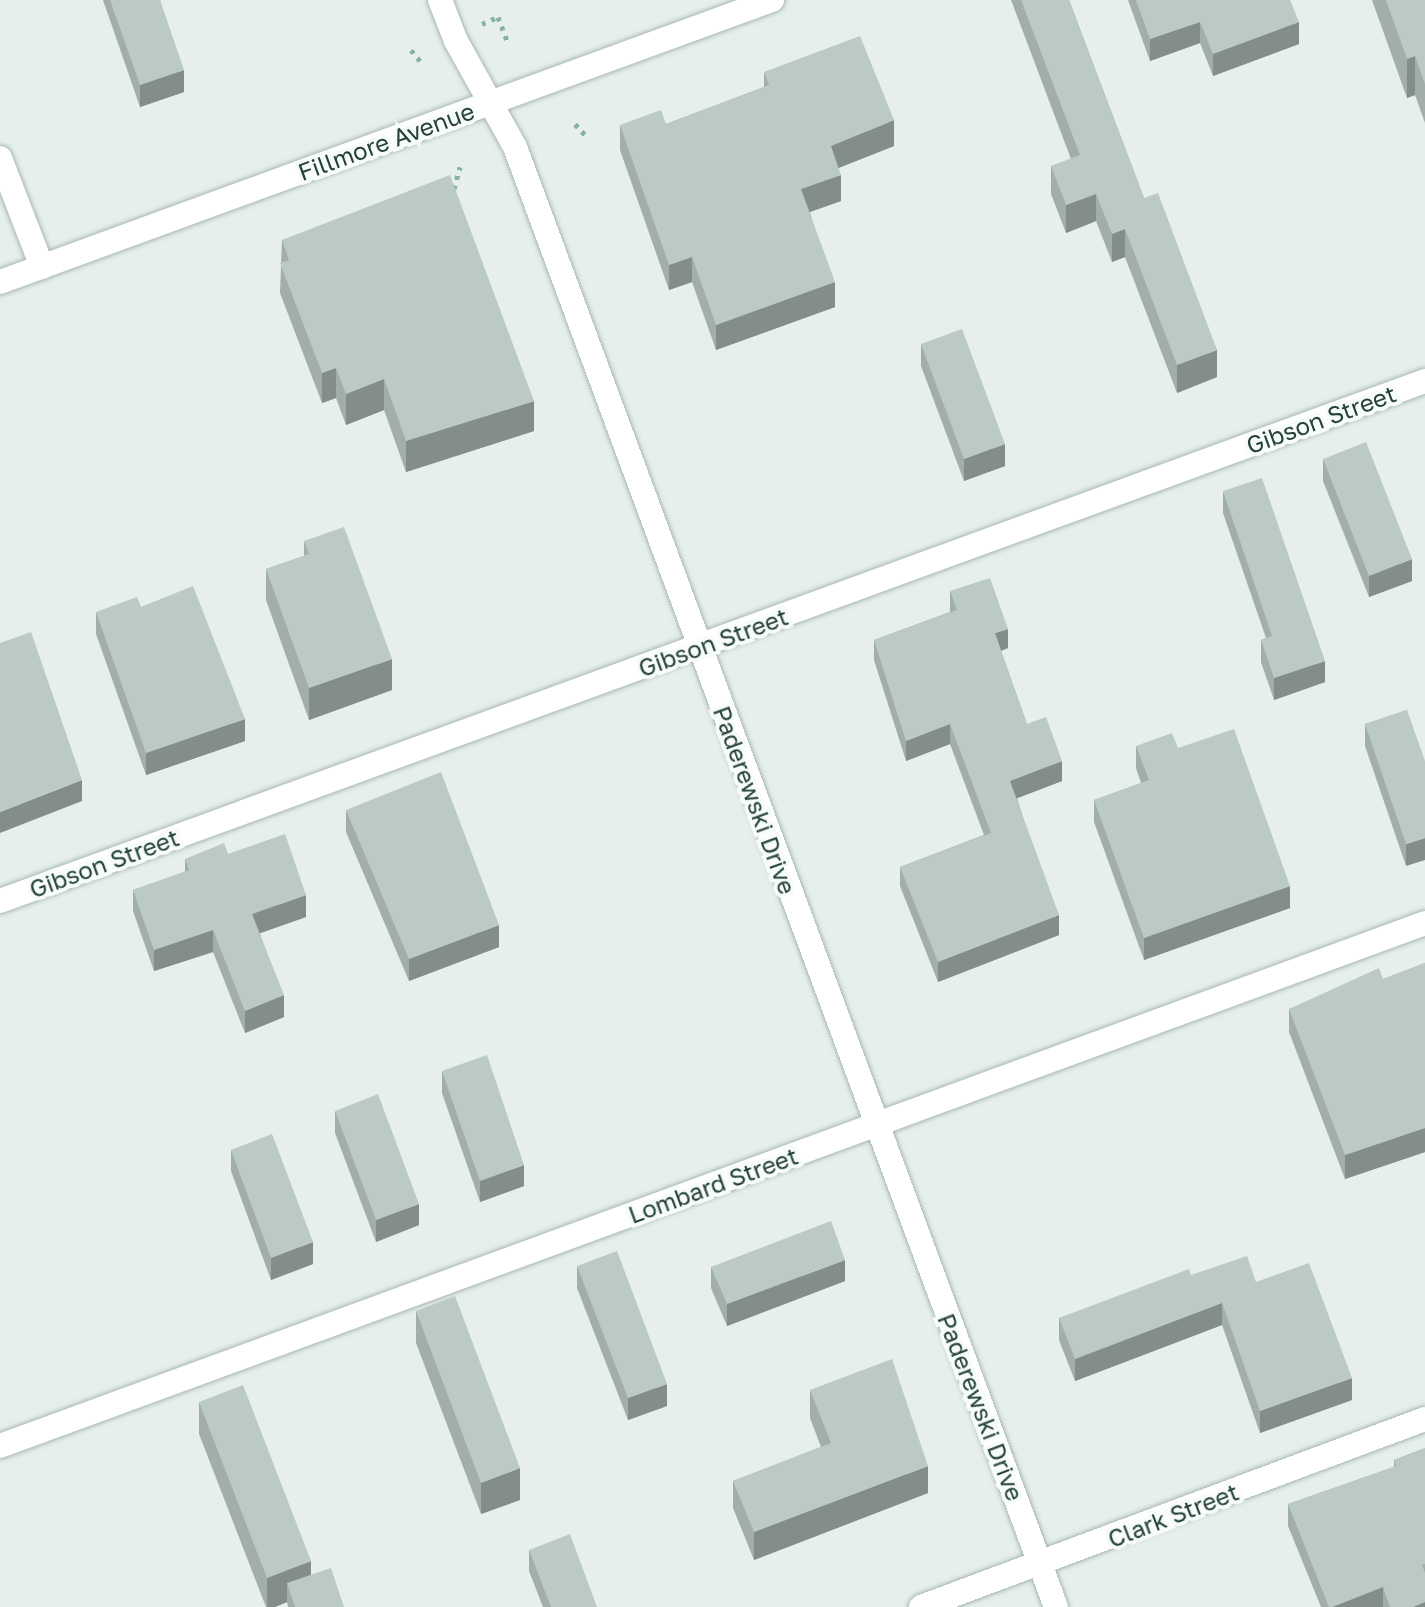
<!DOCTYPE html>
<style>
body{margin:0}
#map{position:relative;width:1425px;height:1607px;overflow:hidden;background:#e6efeb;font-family:"Golos Text",sans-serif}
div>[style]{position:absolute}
.path>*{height:5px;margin-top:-2.5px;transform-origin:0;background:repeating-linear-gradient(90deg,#86b3a5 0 4px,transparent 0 10px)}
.roads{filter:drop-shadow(0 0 2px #a8b8b2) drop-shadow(0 0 2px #a8b8b2)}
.minor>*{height:24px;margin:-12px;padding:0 12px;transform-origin:12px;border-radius:12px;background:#fff}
.wall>*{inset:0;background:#a1aea9}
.shaded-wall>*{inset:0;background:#838d89}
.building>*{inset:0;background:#bbcac4}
span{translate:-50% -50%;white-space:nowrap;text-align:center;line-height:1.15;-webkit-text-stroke:8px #f7fbf9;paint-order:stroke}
.street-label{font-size:24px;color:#24423a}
</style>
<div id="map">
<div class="path">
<i style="left:482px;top:24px;width:17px;rotate:-24deg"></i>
<i style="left:498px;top:17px;width:25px;rotate:69deg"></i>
<i style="left:411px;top:50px;width:17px;rotate:50deg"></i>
<i style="left:575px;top:124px;width:19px;rotate:47deg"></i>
<i style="left:454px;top:189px;width:23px;rotate:-75deg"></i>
</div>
<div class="roads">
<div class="minor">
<i style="left:440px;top:0;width:44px;rotate:68.7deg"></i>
<i style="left:456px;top:41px;width:121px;rotate:60.9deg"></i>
<i style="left:515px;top:147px;width:1557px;rotate:69.67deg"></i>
<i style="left:0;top:158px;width:117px;rotate:68.9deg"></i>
<i style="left:0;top:282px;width:822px;rotate:-20.07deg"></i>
<i style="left:0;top:901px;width:1517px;rotate:-20.05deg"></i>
<i style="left:0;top:1446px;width:1518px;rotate:-20.15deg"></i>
<i style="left:921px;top:1607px;width:538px;rotate:-20.46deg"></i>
</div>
</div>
<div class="wall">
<i style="clip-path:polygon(103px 0,160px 0,184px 92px,140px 107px)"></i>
<i style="clip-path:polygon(1011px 0,1069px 0,1144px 198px,1217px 377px,1177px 393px,1125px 257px,1112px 262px,1096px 221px,1066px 233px,1051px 194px,1051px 166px,1071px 159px)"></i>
<i style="clip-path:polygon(1128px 0,1290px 0,1299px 44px,1213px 76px,1200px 43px,1150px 61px)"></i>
<i style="clip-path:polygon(1372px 0,1425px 0,1425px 123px,1415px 95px,1407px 98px)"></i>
<i style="clip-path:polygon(764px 72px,894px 146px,838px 168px,841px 201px,810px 212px,835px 307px,716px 350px,692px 282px,669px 290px,620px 150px,620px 125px,666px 124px,764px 87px)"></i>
<i style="clip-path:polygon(282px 240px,534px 431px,406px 472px,384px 410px,346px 425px,336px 398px,322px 403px,280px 293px)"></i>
<i style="clip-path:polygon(921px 344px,1005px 466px,964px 481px,921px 366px)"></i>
<i style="clip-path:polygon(1323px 459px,1412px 581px,1369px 597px,1323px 481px)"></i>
<i style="clip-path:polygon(1223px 491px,1325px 682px,1274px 700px,1261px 662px,1261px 640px,1266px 638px,1223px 513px)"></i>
<i style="clip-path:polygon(304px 541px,392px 690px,309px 720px,266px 600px,266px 569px,304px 556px)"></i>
<i style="clip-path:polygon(950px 591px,1008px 648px,1001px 651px,1027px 724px,1062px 781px,1017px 798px,1059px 935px,938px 982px,900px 886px,900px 867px,984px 835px,950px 744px,906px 761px,874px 660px,874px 640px,950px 612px)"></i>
<i style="clip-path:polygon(141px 607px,245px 741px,146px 775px,96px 634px,96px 612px)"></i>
<i style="clip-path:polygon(1407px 710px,1406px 866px,1365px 746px,1365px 724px)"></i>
<i style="clip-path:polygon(1136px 746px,1178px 748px,1290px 908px,1144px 960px,1094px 822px,1094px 800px,1141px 783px,1136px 768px)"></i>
<i style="clip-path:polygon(346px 810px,499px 947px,409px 981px,346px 832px)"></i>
<i style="clip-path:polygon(185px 859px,306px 917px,260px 933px,284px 1017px,245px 1033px,213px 952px,154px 971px,133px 911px,133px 890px,185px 872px)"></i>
<i style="clip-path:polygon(1425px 963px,1425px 1152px,1345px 1179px,1289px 1032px,1289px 1009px,1383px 979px)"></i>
<i style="clip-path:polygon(442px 1071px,524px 1186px,480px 1202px,442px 1093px)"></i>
<i style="clip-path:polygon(335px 1111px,419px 1225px,376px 1242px,335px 1133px)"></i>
<i style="clip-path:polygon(231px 1150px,313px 1264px,271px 1280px,231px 1171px)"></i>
<i style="clip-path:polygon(577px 1266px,667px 1406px,628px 1420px,577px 1288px)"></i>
<i style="clip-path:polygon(711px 1267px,845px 1281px,727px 1326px,711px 1288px)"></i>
<i style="clip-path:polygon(1191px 1275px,1256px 1282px,1352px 1400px,1260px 1433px,1222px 1325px,1075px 1381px,1059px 1340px,1059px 1318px)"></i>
<i style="clip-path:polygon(416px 1311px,520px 1500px,481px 1514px,416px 1343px)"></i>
<i style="clip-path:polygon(810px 1390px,928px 1493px,754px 1560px,733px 1508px,733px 1481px,821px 1447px,810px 1418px)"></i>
<i style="clip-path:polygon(199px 1402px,311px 1575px,344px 1607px,288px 1607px,287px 1602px,275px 1607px,266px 1607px,199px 1434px)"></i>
<i style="clip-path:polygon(1425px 1448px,1425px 1607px,1321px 1607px,1288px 1526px,1288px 1504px,1394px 1467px,1394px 1460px)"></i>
<i style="clip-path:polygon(529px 1550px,597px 1607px,543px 1607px,529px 1571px)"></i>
</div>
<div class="shaded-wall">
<i style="clip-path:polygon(1200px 22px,1200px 43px,1150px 61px,1150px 39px)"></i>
<i style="clip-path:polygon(1299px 22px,1299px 44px,1213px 76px,1213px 54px)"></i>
<i style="clip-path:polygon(1415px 56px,1415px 95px,1407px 98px,1407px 59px)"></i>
<i style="clip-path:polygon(184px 70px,184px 92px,140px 107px,140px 85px)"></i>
<i style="clip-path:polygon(894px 120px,894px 146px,831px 171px,831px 146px)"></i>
<i style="clip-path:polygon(841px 175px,841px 201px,801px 215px,801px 189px)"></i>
<i style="clip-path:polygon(1096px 194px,1096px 221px,1066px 233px,1066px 205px)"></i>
<i style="clip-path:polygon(1125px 229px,1125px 257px,1112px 262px,1112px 234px)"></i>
<i style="clip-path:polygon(692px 257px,692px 282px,669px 290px,669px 265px)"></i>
<i style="clip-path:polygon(835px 282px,835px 307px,716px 350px,716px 325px)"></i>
<i style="clip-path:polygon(1217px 350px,1217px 377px,1177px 393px,1177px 365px)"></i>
<i style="clip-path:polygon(336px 368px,336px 398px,322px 403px,322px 373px)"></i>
<i style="clip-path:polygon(384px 379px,384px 410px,346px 425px,346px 394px)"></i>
<i style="clip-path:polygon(534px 401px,534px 431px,406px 472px,406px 441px)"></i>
<i style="clip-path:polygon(1005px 444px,1005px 466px,964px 481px,964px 459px)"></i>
<i style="clip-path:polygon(1412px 559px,1412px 581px,1369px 597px,1369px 576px)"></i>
<i style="clip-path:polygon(1008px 629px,1008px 648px,995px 653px,995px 633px)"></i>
<i style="clip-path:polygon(392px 659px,392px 690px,309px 720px,309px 688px)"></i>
<i style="clip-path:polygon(1325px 661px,1325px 682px,1274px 700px,1274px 678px)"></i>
<i style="clip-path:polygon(245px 719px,245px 741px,146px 775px,146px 753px)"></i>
<i style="clip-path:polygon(950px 724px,950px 744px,906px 761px,906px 741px)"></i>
<i style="clip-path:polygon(1062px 761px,1062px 781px,1010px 801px,1010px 781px)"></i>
<i style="clip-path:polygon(82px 780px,82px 801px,0 833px,0 812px)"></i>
<i style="clip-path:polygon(1425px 838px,1425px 860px,1406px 866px,1406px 844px)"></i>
<i style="clip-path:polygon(1290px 886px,1290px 908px,1144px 960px,1144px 938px)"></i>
<i style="clip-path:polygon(306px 895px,306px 917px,252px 936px,252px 914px)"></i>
<i style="clip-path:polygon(1059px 915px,1059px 935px,938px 982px,938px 962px)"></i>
<i style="clip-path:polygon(499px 925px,499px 947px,409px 981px,409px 959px)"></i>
<i style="clip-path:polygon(213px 930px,213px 952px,154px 971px,154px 950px)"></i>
<i style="clip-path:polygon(284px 995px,284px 1017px,245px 1033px,245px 1011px)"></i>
<i style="clip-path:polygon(1425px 1128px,1425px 1152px,1345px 1179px,1345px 1155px)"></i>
<i style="clip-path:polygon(524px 1165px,524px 1186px,480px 1202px,480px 1181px)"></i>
<i style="clip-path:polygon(419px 1204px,419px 1225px,376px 1242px,376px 1220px)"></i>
<i style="clip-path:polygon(313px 1242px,313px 1264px,271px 1280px,271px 1258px)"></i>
<i style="clip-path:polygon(845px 1260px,845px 1281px,727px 1326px,727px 1304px)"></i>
<i style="clip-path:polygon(1222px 1303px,1222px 1325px,1075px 1381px,1075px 1359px)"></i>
<i style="clip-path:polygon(1352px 1378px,1352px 1400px,1260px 1433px,1260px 1411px)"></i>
<i style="clip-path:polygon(667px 1384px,667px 1406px,628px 1420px,628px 1398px)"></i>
<i style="clip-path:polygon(928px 1466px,928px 1493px,754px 1560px,754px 1532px)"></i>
<i style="clip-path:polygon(520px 1468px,520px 1500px,481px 1514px,481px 1483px)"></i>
<i style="clip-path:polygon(311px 1561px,311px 1593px,287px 1583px,287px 1602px,275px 1607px,267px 1607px,267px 1578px)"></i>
<i style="clip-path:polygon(1383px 1587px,1383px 1607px,1332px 1607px)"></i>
<i style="clip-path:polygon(1425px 1602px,1425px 1607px,1413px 1607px)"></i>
</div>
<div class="building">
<i style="clip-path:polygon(110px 0,160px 0,184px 70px,140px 85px)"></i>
<i style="clip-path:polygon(1021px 0,1069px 0,1144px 198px,1158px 193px,1217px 350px,1177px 365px,1125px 229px,1112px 234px,1096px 194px,1066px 205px,1051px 166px,1080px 155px)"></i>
<i style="clip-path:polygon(1136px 0,1290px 0,1299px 22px,1213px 54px,1200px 22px,1150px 39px)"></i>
<i style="clip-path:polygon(1386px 0,1425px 0,1425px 84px,1415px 56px,1407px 59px)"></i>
<i style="clip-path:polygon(860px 36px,894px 120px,831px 146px,841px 175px,801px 189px,835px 282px,716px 325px,692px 257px,669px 265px,620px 125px,661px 110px,666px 124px,769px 85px,764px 72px)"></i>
<i style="clip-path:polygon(450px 175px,534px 401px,406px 441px,384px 379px,346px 394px,336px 368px,322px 373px,280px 263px,289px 260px,282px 240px)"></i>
<i style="clip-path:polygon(962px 329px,1005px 444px,964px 459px,921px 344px)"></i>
<i style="clip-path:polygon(1366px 442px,1412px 559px,1369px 576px,1323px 459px)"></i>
<i style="clip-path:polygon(1262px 478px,1325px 661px,1274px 678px,1261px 640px,1272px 636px,1223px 491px)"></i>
<i style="clip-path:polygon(344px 527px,392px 659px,309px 688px,266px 569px,309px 554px,304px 541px)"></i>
<i style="clip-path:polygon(990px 578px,1008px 629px,995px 633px,1027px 724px,1046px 717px,1062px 761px,1010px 781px,1059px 915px,938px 962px,900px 867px,991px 833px,950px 724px,906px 741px,874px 640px,957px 610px,950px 591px)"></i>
<i style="clip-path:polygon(193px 586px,245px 719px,146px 753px,96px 612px,137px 597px,141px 607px)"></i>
<i style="clip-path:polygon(31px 632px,82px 780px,0 812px,0 643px)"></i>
<i style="clip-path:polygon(1407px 710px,1425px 761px,1425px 838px,1406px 844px,1365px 724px)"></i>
<i style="clip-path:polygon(1234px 729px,1290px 886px,1144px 938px,1094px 800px,1149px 780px,1136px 746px,1172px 733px,1178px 748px)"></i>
<i style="clip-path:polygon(441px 772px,499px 925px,409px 959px,346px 810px)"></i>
<i style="clip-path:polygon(285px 834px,306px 895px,252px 914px,284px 995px,245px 1011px,213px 930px,154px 950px,133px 890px,189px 870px,185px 859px,224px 843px,228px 854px)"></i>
<i style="clip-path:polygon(1425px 963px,1425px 1128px,1345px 1155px,1289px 1009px,1379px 968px,1383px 979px)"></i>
<i style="clip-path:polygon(487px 1055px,524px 1165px,480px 1181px,442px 1071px)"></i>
<i style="clip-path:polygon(378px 1094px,419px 1204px,376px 1220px,335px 1111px)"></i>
<i style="clip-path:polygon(272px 1134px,313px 1242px,271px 1258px,231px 1150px)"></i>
<i style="clip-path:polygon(831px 1221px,845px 1260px,727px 1304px,711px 1267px)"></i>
<i style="clip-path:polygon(617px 1251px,667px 1384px,628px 1398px,577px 1266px)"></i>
<i style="clip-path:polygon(1247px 1256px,1256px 1282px,1309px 1263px,1352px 1378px,1260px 1411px,1222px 1303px,1075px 1359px,1059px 1318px,1189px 1269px,1191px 1275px)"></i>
<i style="clip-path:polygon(455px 1296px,520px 1468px,481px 1483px,416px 1311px)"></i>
<i style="clip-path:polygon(892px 1359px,928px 1466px,754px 1532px,733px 1481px,831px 1443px,810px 1390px)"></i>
<i style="clip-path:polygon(243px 1385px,311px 1561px,267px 1578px,199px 1402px)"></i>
<i style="clip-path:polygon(1425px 1448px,1425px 1564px,1422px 1565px,1425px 1573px,1425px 1602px,1413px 1607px,1390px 1607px,1383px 1587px,1332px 1607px,1329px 1607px,1288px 1504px,1396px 1466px,1394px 1460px)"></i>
<i style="clip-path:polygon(570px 1534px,597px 1607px,551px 1607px,529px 1550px)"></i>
<i style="clip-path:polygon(331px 1568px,344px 1607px,295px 1607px,287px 1583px)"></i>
</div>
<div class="street-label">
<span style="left:386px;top:141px;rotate:-20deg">Fillmore Avenue</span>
<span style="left:1321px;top:419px;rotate:-20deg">Gibson Street</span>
<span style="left:713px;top:642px;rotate:-20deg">Gibson Street</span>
<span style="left:755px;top:800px;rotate:70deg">Paderewski Drive</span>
<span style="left:104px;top:863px;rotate:-20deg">Gibson Street</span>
<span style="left:713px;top:1185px;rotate:-20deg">Lombard Street</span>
<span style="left:981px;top:1407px;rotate:69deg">Paderewski Drive</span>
<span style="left:1173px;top:1515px;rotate:-21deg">Clark Street</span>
</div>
</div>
